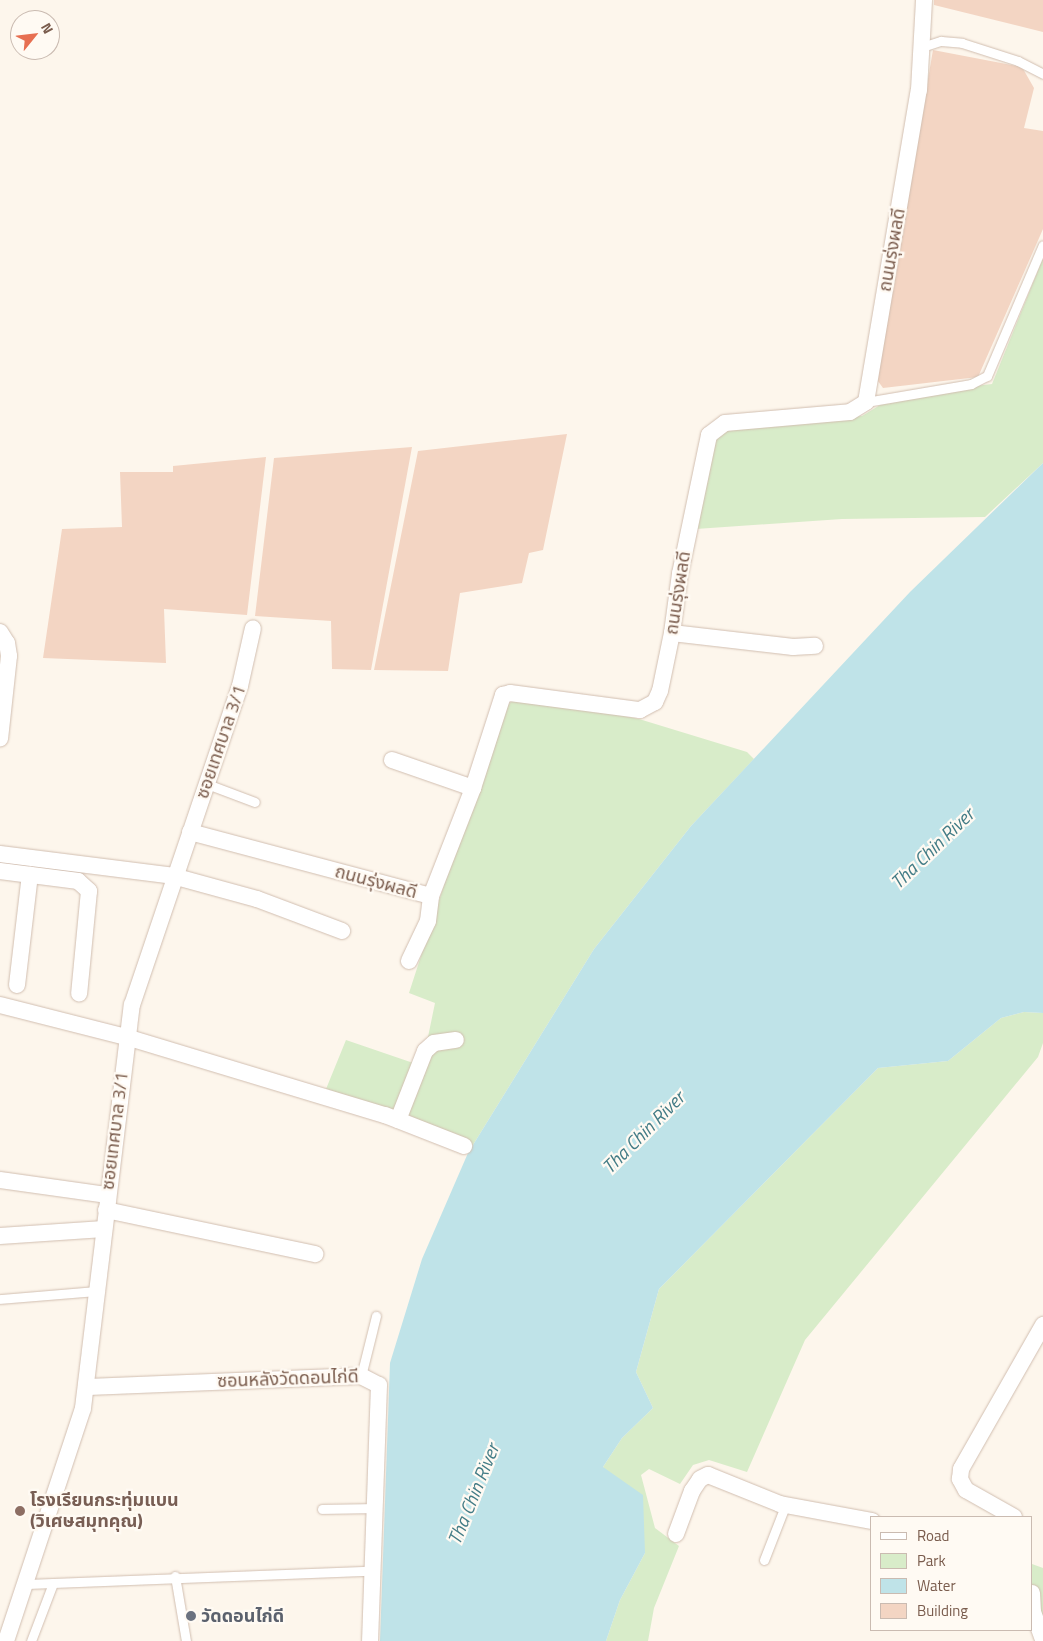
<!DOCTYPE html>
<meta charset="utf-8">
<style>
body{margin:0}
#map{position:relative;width:1043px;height:1641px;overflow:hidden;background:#fdf6ec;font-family:"Titillium Web","Noto Sans Thai",sans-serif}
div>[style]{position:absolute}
.green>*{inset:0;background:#d8ecc9}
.water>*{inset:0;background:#bfe3e8}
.building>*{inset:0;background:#f3d5c3}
.roads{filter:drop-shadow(0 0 1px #d1beb0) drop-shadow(0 0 1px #d1beb0)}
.service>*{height:9px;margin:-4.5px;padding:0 4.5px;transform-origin:4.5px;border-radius:4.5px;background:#fff}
.minor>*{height:16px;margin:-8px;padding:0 8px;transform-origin:8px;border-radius:8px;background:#fff}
.dots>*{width:14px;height:14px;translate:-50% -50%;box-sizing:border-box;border:2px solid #fffaf3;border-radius:50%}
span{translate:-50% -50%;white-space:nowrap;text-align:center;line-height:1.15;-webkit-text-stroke:4.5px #fffaf3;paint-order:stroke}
.street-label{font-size:18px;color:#7a5c4d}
.education-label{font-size:18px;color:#785e54;font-weight:700}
.left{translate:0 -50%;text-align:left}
.worship-label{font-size:18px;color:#5b616d;font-weight:700}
.water-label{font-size:19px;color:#437c86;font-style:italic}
.legend{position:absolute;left:870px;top:1516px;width:162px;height:115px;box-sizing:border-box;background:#fffaf3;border:1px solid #cabbb1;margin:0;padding:6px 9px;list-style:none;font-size:15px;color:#7a5c4d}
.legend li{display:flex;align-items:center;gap:10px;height:25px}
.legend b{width:25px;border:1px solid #cabbb1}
.north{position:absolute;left:10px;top:10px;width:50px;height:50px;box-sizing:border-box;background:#fffaf3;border:1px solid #cabbb1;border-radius:50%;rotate:61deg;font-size:14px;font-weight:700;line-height:20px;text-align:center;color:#7a5c4d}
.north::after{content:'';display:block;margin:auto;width:18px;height:22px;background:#e76f51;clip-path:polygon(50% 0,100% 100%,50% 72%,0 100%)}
</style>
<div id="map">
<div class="green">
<i style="clip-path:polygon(1043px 258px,1043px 463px,985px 517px,842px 519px,696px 529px,710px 441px,726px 426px,862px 416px,880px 405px,882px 397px,992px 384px)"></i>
<i style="clip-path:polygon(512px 701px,571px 705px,639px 719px,747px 752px,754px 759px,691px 826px,594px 949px,468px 1153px,412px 1118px,326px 1089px,346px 1040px,422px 1066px,435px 1003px,409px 993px,500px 712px)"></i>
<i style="clip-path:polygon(1024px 1012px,1043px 1013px,1043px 1043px,1038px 1057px,805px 1340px,747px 1472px,709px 1460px,693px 1465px,680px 1484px,649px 1469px,641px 1475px,655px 1528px,679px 1546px,654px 1608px,648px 1641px,606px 1641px,620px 1600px,645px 1553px,603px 1467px,622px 1438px,653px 1408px,636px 1372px,659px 1289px,878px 1068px,948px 1061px,1001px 1018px)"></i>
<i style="clip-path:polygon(1032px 1564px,1043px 1568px,1043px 1640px,1032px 1608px)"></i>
</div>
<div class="water">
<i style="clip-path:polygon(1043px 463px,1043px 1013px,1024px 1012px,1001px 1018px,948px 1061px,878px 1068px,659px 1289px,636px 1372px,653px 1408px,622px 1438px,603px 1467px,643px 1495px,645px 1553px,620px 1600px,606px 1641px,380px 1641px,390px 1363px,422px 1259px,468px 1153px,594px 949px,691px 826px,910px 592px)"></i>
</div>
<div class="building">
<i style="clip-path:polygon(934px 0,1043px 0,1043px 32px,934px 5px)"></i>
<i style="clip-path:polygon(933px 50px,1022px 67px,1034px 88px,1024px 128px,1043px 131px,1043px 229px,978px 377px,883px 388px,878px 381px,880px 359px)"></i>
<i style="clip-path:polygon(567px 434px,543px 550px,529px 553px,522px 583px,460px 593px,448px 671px,374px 670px,418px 451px)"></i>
<i style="clip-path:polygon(412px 447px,371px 670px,332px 669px,331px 621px,255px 616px,274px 458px)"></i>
<i style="clip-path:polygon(266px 457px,247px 615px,164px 609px,166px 663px,43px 658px,62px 529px,122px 527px,120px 472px,173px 472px,173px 466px)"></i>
</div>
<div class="roads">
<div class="service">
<i style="left:922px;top:47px;width:20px;rotate:-18deg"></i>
<i style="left:941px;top:41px;width:21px;rotate:5deg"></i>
<i style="left:962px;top:43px;width:59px;rotate:17.8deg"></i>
<i style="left:1018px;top:61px;width:28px;rotate:27deg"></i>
<i style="left:866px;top:402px;width:107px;rotate:-9.7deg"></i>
<i style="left:971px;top:384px;width:18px;rotate:-27deg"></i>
<i style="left:987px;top:376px;width:142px;rotate:-66.9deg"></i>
<i style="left:207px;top:784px;width:51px;rotate:20.6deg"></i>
<i style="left:0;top:1299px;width:98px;rotate:-4.7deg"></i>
<i style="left:361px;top:1376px;width:62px;rotate:-76deg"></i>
<i style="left:322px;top:1509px;width:52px;rotate:-1.1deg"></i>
<i style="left:764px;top:1560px;width:58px;rotate:-68.7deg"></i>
<i style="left:175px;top:1576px;width:66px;rotate:80.4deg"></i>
<i style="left:25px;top:1584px;width:346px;rotate:-2.2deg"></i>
<i style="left:31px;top:1641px;width:62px;rotate:-69.2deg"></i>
</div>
<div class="minor">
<i style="left:0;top:632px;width:13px;rotate:58deg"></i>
<i style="left:7px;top:643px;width:13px;rotate:81deg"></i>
<i style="left:9px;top:656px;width:83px;rotate:96.2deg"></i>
<i style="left:672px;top:633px;width:122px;rotate:6.6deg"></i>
<i style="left:793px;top:647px;width:22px;rotate:-3deg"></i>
<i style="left:392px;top:760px;width:86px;rotate:19.1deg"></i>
<i style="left:190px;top:832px;width:249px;rotate:14.9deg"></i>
<i style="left:431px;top:896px;width:116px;rotate:-68.7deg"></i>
<i style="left:473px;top:788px;width:98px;rotate:-72.1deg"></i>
<i style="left:503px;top:695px;width:7px;rotate:-16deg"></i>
<i style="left:510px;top:693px;width:131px;rotate:7.5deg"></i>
<i style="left:640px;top:710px;width:17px;rotate:-28deg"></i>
<i style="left:655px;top:702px;width:12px;rotate:-66deg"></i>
<i style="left:660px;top:691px;width:59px;rotate:-78.3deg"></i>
<i style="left:672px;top:633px;width:60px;rotate:-82.3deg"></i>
<i style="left:680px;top:574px;width:142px;rotate:-78.2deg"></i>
<i style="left:709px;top:435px;width:20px;rotate:-37deg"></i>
<i style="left:725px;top:423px;width:125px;rotate:-5deg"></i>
<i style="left:850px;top:412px;width:19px;rotate:-32deg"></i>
<i style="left:866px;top:402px;width:316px;rotate:-80.4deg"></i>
<i style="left:919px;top:90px;width:90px;rotate:-86.8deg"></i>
<i style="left:0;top:854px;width:174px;rotate:7.2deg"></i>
<i style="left:173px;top:876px;width:87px;rotate:15.3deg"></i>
<i style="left:257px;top:899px;width:91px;rotate:20.6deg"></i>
<i style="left:0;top:871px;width:79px;rotate:7.3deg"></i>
<i style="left:78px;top:881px;width:15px;rotate:42deg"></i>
<i style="left:89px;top:891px;width:103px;rotate:95.5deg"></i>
<i style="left:409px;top:961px;width:44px;rotate:-64.6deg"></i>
<i style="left:428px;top:921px;width:25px;rotate:-83deg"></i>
<i style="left:17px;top:985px;width:111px;rotate:-83.3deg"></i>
<i style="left:0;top:1005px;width:130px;rotate:14.3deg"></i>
<i style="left:126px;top:1037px;width:270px;rotate:16.8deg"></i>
<i style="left:385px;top:1115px;width:85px;rotate:21.4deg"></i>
<i style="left:398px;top:1120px;width:74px;rotate:-68.6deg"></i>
<i style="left:425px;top:1051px;width:12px;rotate:-42deg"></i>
<i style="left:434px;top:1043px;width:22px;rotate:-8deg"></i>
<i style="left:0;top:1180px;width:108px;rotate:8deg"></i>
<i style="left:106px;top:1210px;width:214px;rotate:11.9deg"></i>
<i style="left:0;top:1236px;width:104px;rotate:-3.9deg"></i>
<i style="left:88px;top:1387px;width:273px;rotate:-2.3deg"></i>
<i style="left:361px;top:1376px;width:20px;rotate:27deg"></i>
<i style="left:379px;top:1385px;width:256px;rotate:92deg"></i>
<i style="left:1014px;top:1517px;width:55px;rotate:-150.6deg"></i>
<i style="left:966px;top:1490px;width:13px;rotate:-119deg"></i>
<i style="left:960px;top:1479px;width:10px;rotate:-84deg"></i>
<i style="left:961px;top:1469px;width:166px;rotate:-60.3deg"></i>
<i style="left:676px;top:1534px;width:46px;rotate:-69.6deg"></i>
<i style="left:692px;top:1491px;width:14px;rotate:-56deg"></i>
<i style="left:700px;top:1479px;width:9px;rotate:-27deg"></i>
<i style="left:708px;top:1475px;width:78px;rotate:21.9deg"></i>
<i style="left:780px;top:1504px;width:94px;rotate:10.5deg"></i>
<i style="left:1032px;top:1593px;width:19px;rotate:87deg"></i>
<i style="left:1033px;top:1612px;width:29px;rotate:70deg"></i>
<i style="left:6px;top:1641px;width:245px;rotate:-71.7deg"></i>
<i style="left:83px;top:1408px;width:406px;rotate:-83.1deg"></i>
<i style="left:132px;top:1005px;width:337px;rotate:-71.3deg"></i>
<i style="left:240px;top:686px;width:59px;rotate:-77.4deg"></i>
</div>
</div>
<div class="dots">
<i style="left:20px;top:1511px;background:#8d6e63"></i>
<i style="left:191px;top:1616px;background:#6b7280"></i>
</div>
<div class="street-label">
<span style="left:892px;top:250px;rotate:-80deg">ถนนรุ่งผลดี</span>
<span style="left:678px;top:593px;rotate:-81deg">ถนนรุ่งผลดี</span>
<span style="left:221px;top:742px;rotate:-71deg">ซอยเทศบาล 3/1</span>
<span style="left:376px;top:882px;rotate:15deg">ถนนรุ่งผลดี</span>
<span style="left:115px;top:1131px;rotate:-83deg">ซอยเทศบาล 3/1</span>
<span style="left:288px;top:1379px;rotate:-2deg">ซอนหลังวัดดอนไก่ดี</span>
</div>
<div class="education-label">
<span class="left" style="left:30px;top:1511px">โรงเรียนกระทุ่มแบน<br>(วิเศษสมุทคุณ)</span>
</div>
<div class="worship-label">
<span class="left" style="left:201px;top:1616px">วัดดอนไก่ดี</span>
</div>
<div class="water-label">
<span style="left:932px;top:848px;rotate:-44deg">Tha Chin River</span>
<span style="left:643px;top:1132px;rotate:-45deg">Tha Chin River</span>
<span style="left:473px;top:1494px;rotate:-68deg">Tha Chin River</span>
</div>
<ul class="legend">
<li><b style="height:6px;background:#fff"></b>Road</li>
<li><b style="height:14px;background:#d8ecc9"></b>Park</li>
<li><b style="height:14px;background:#bfe3e8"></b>Water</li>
<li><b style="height:14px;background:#f3d5c3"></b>Building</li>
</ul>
<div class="north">N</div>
</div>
